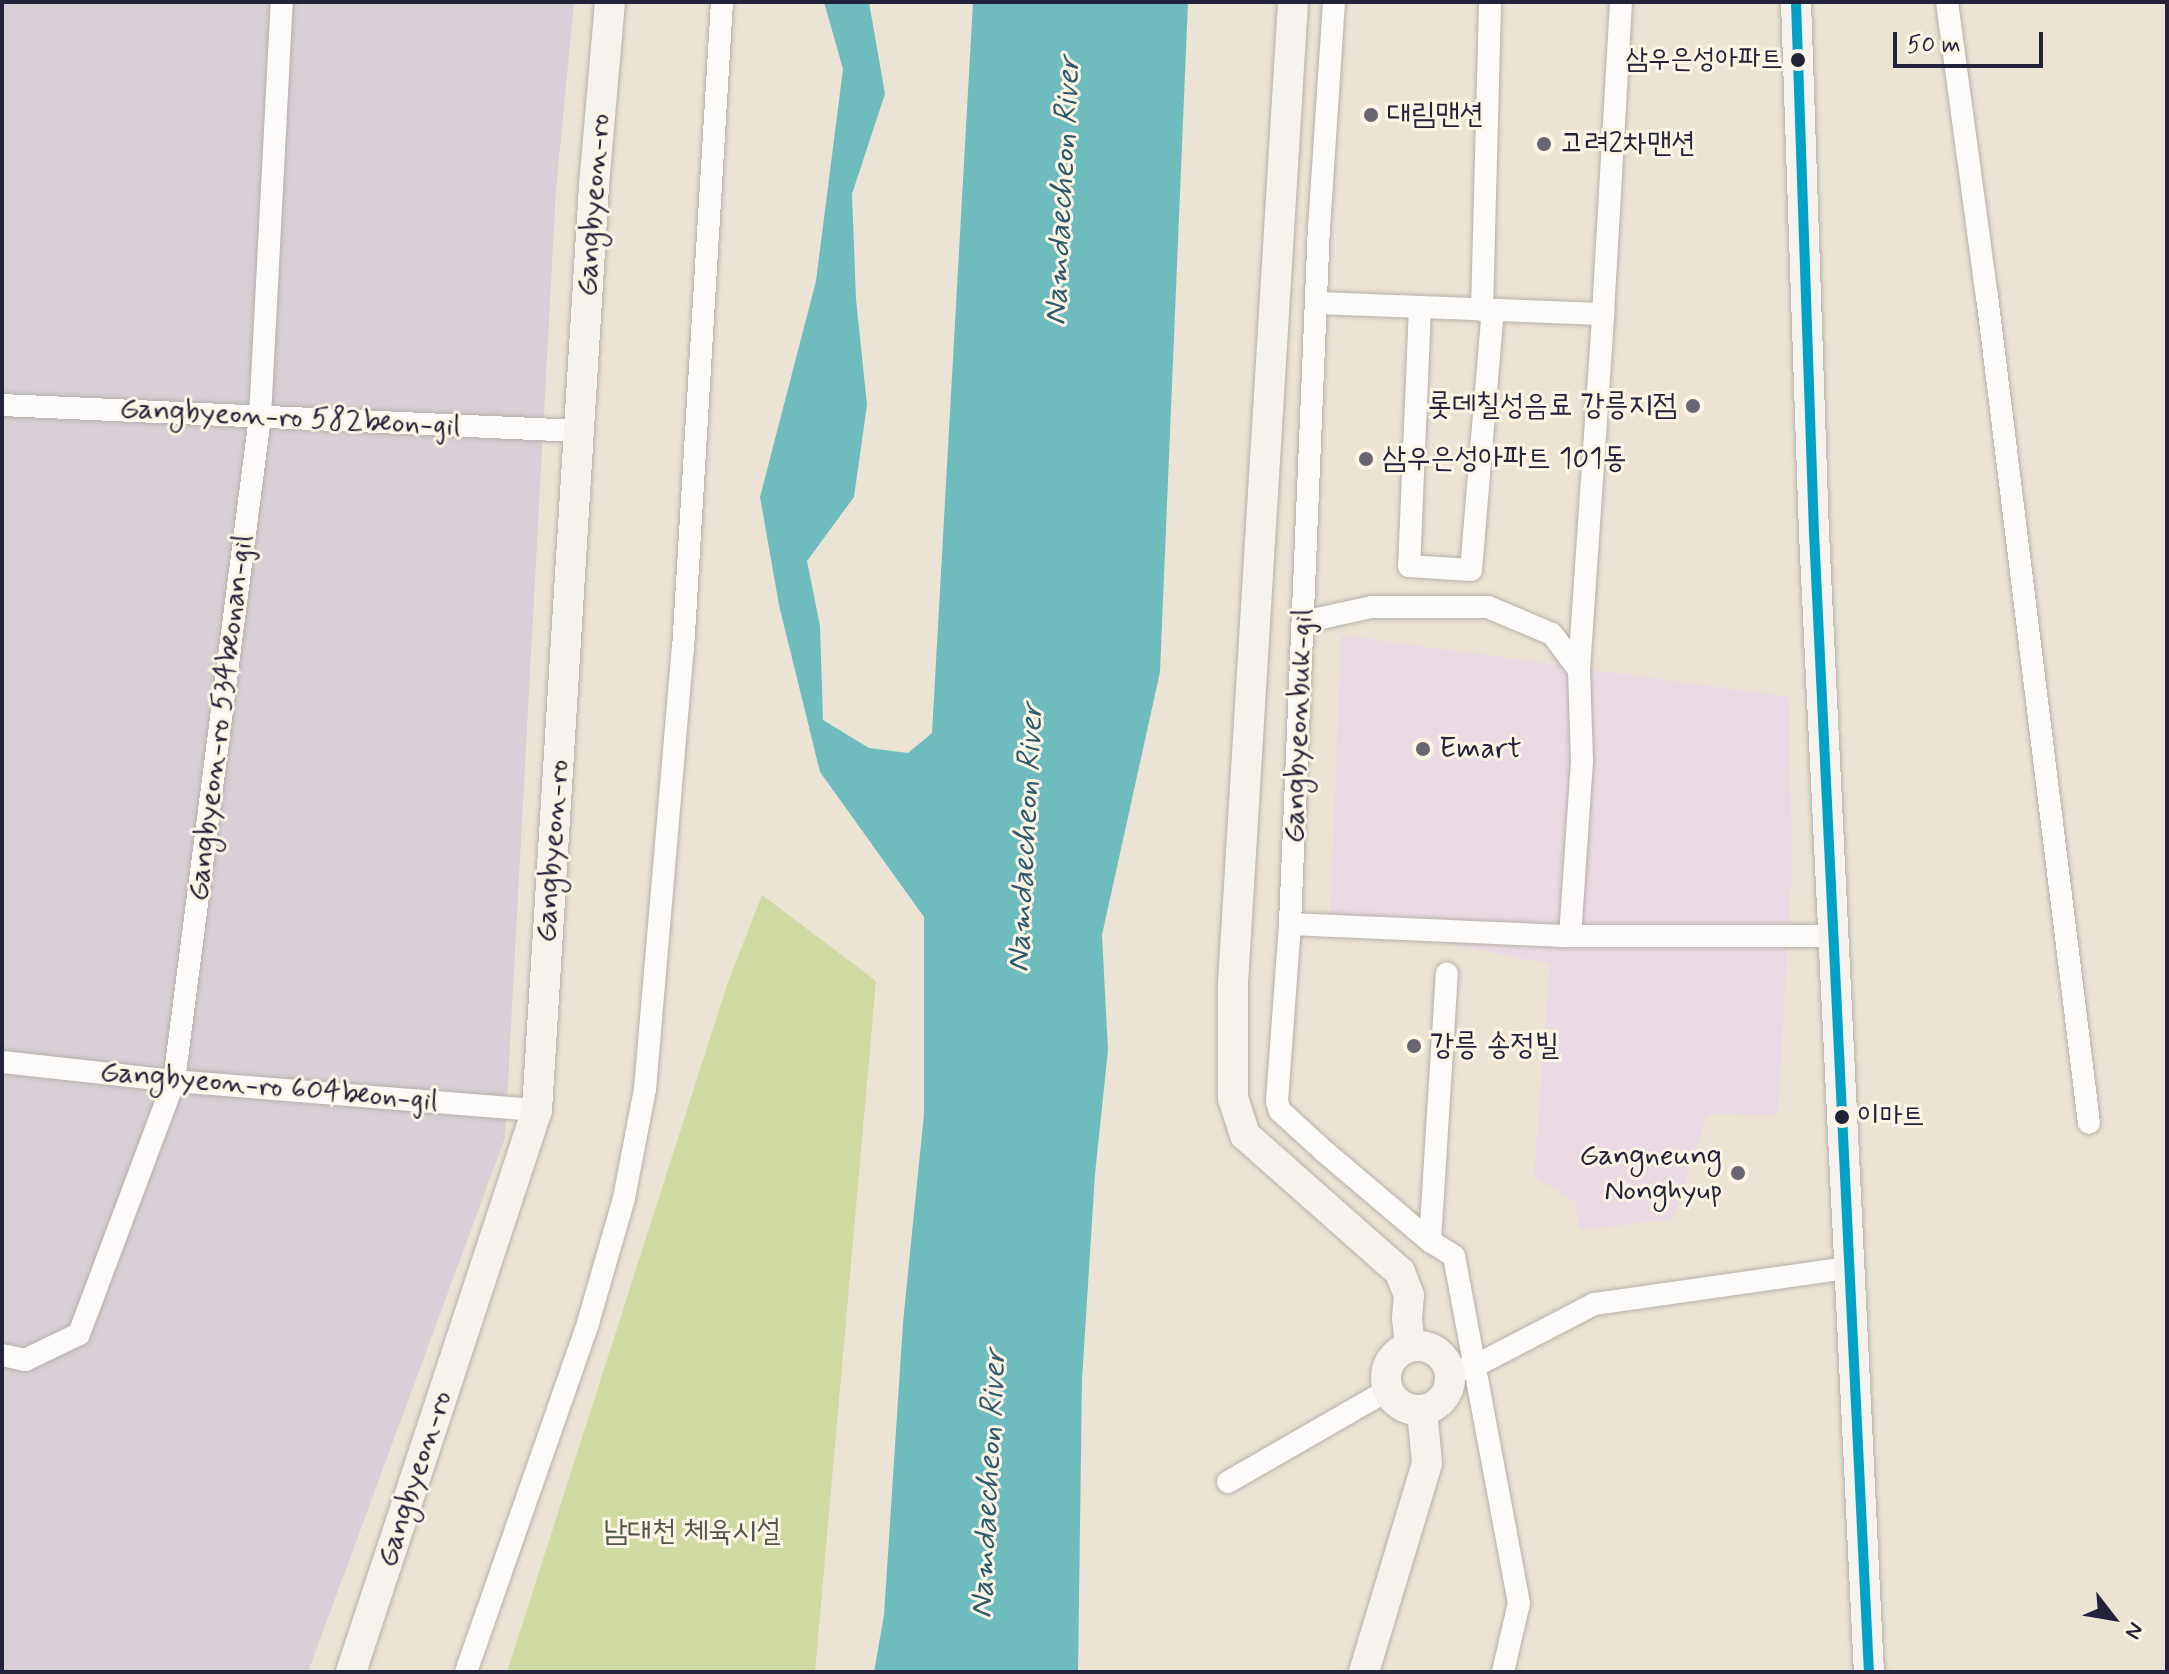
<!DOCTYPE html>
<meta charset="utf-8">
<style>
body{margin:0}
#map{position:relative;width:2169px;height:1674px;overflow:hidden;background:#ebe4d5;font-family:Mynerve,"Poor Story",sans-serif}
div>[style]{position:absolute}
.built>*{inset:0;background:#eadae3}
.industrial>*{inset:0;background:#d8d0d6}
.green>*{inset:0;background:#cedaa1}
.water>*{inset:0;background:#6fbcbf}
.roads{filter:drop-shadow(0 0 2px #b5b0aa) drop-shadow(0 0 2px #b5b0aa)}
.street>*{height:22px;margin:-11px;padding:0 11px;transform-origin:11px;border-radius:11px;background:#fcfbf9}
.secondary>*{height:30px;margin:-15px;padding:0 15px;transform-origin:15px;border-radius:15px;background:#f6f2ee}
.secondary>.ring{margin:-15px;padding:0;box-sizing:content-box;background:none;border:30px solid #f6f2ee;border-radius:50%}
.bus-1>*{height:10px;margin:-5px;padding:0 5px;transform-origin:5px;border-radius:5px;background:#02a2c7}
.dots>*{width:22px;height:22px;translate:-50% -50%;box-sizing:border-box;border:4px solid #fcf5e5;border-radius:50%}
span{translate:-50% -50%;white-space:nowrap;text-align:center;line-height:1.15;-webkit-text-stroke:6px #fcf5e5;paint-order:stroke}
.bus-label{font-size:28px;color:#22223b}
.right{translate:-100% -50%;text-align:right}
.left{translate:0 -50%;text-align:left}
.poi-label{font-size:30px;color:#22223b}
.street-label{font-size:30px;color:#22223b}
.park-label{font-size:30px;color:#4f574d}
.water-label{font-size:32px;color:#2c596c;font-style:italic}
.frame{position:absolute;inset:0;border:4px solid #22223b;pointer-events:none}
.north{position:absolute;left:2073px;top:1578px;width:80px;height:80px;-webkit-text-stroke:6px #fcf5e5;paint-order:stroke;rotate:121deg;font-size:22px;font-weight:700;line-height:32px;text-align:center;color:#22223b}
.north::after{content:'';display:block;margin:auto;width:28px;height:36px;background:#22223b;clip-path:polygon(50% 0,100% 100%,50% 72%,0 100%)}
.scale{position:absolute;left:1893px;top:32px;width:150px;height:36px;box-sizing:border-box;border:4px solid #22223b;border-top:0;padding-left:10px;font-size:24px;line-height:28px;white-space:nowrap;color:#22223b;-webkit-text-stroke:6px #fcf5e5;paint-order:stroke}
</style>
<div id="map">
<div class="built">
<i style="clip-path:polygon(1341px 635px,1789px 697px,1792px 868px,1778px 1115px,1707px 1114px,1674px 1219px,1580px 1230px,1575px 1201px,1534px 1177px,1550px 964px,1330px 920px)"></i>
</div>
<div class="industrial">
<i style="clip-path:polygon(2px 2px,574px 2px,556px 190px,505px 1138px,308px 1672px,2px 1672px)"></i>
</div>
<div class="green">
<i style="clip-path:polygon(762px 895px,876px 981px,815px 1672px,507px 1672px,728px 982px)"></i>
</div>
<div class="water">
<i style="clip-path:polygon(824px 2px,869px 2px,885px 94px,852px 194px,856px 299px,867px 405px,854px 497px,807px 561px,820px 626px,823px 720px,869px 748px,908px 753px,932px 733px,973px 2px,1188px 2px,1160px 672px,1102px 935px,1108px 1050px,1095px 1174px,1082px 1380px,1078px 1672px,874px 1672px,884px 1615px,903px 1323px,924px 1114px,924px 917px,820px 772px,779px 605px,760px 497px,816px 281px,843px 69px)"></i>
</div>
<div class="roads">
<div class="street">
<i style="left:1334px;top:2px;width:225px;rotate:93.8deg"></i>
<i style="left:1319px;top:226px;width:699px;rotate:92.38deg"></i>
<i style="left:1290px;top:924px;width:178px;rotate:94.2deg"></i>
<i style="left:1277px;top:1102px;width:9px;rotate:72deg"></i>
<i style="left:1280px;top:1111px;width:61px;rotate:42.3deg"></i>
<i style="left:1325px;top:1152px;width:138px;rotate:40.3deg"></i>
<i style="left:1430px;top:1241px;width:28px;rotate:32deg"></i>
<i style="left:1454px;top:1256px;width:353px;rotate:79.4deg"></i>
<i style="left:1519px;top:1603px;width:71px;rotate:103.1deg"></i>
<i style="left:1947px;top:2px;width:297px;rotate:82.3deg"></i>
<i style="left:1987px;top:296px;width:833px;rotate:82.97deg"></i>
<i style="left:1316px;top:303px;width:287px;rotate:2.2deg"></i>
<i style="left:1603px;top:314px;width:313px;rotate:-86.7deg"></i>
<i style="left:1420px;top:307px;width:259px;rotate:92.4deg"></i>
<i style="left:1409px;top:566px;width:62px;rotate:3.7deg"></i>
<i style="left:1471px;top:570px;width:261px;rotate:-85.2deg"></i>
<i style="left:1482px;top:310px;width:308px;rotate:-88.5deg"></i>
<i style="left:2px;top:405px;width:578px;rotate:2.58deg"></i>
<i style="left:1303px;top:622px;width:71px;rotate:-12.3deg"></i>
<i style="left:1372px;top:607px;width:116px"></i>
<i style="left:1488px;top:607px;width:69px;rotate:22.9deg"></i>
<i style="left:1552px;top:634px;width:45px;rotate:53.1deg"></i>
<i style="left:1579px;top:670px;width:91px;rotate:88.1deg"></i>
<i style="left:1582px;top:761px;width:175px;rotate:93.9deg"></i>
<i style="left:1579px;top:670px;width:357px;rotate:-86.1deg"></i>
<i style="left:1290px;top:924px;width:280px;rotate:2.5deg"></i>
<i style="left:1570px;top:936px;width:262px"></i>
<i style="left:2px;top:1062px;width:173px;rotate:6.3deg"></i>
<i style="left:174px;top:1081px;width:364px;rotate:4.6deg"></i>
<i style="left:1430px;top:1241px;width:268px;rotate:-86.4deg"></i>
<i style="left:2px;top:1355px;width:24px;rotate:12deg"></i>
<i style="left:25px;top:1360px;width:60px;rotate:-25.7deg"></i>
<i style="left:79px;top:1334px;width:270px;rotate:-69.4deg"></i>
<i style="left:174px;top:1081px;width:670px;rotate:-82.62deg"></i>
<i style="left:260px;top:417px;width:416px;rotate:-87deg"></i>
<i style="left:1450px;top:1373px;width:28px;rotate:-17deg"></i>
<i style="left:1477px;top:1365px;width:132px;rotate:-27.5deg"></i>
<i style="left:1594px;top:1304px;width:256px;rotate:-8.1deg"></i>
<i style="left:1228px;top:1482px;width:185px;rotate:-29.9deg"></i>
<i style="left:466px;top:1672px;width:370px;rotate:-70.7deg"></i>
<i style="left:588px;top:1323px;width:130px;rotate:-73.9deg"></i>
<i style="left:624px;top:1198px;width:111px;rotate:-79.1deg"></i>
<i style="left:645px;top:1089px;width:441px;rotate:-85.1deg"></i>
<i style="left:683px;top:650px;width:649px;rotate:-86.56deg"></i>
</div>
<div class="secondary">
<i style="left:1293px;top:2px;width:983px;rotate:93.5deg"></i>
<i style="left:1233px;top:983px;width:115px;rotate:90deg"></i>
<i style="left:1233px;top:1098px;width:39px;rotate:72deg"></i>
<i style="left:1245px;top:1135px;width:207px;rotate:41.5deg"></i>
<i style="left:1400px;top:1272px;width:25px;rotate:69deg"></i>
<i style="left:1409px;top:1295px;width:23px;rotate:95deg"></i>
<i style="left:1407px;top:1318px;width:29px;rotate:84deg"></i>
<i style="left:1796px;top:2px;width:531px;rotate:88.06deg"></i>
<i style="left:1814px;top:533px;width:1140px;rotate:87.24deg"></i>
<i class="ring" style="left:1386px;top:1346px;width:34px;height:34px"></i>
<i style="left:351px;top:1672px;width:592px;rotate:-71.69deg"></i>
<i style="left:537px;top:1110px;width:927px;rotate:-86.47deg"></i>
<i style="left:594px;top:185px;width:184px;rotate:-85deg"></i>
<i style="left:1364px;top:1672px;width:218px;rotate:-73.2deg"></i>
<i style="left:1427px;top:1463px;width:53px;rotate:-95.4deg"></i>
</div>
</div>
<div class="bus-1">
<i style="left:1796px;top:2px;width:531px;rotate:88.06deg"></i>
<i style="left:1814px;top:533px;width:1140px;rotate:87.24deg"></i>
</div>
<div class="dots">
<i style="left:1798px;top:60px;background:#22223b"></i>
<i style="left:1371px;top:115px;background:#686671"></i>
<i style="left:1544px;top:144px;background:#686671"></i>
<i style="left:1693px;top:406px;background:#686671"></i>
<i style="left:1366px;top:459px;background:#686671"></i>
<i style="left:1423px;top:749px;background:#686671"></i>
<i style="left:1414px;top:1046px;background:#686671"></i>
<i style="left:1842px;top:1117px;background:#22223b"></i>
<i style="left:1738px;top:1173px;background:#686671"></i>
</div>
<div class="bus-label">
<span class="right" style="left:1783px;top:60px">삼우은성아파트</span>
<span class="left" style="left:1857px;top:1117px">이마트</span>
</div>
<div class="poi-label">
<span class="left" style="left:1387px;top:115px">대림맨션</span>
<span class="left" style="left:1560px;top:144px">고려2차맨션</span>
<span class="right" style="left:1677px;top:406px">롯데칠성음료 강릉지점</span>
<span class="left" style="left:1382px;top:459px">삼우은성아파트 101동</span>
<span class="left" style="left:1439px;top:749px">Emart</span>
<span class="left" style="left:1430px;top:1046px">강릉 송정빌</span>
<span class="right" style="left:1722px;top:1173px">Gangneung<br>Nonghyup</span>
</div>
<div class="street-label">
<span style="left:594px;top:205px;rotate:-86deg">Gangbyeon-ro</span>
<span style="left:290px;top:418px;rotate:3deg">Gangbyeon-ro 582beon-gil</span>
<span style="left:221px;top:718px;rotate:-83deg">Gangbyeon-ro 534beonan-gil</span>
<span style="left:1299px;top:726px;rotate:-88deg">Gangbyeonbuk-gil</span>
<span style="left:553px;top:851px;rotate:-86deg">Gangbyeon-ro</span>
<span style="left:269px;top:1087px;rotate:5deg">Gangbyeon-ro 604beon-gil</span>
<span style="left:415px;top:1479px;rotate:-72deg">Gangbyeon-ro</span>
</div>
<div class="park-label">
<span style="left:692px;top:1532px">남대천 체육시설</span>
</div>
<div class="water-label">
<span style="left:1063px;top:191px;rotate:-87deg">Namdaecheon River</span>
<span style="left:1026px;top:838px;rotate:-87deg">Namdaecheon River</span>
<span style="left:989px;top:1484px;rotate:-87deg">Namdaecheon River</span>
</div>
<div class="frame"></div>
<div class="north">N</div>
<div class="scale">50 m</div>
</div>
